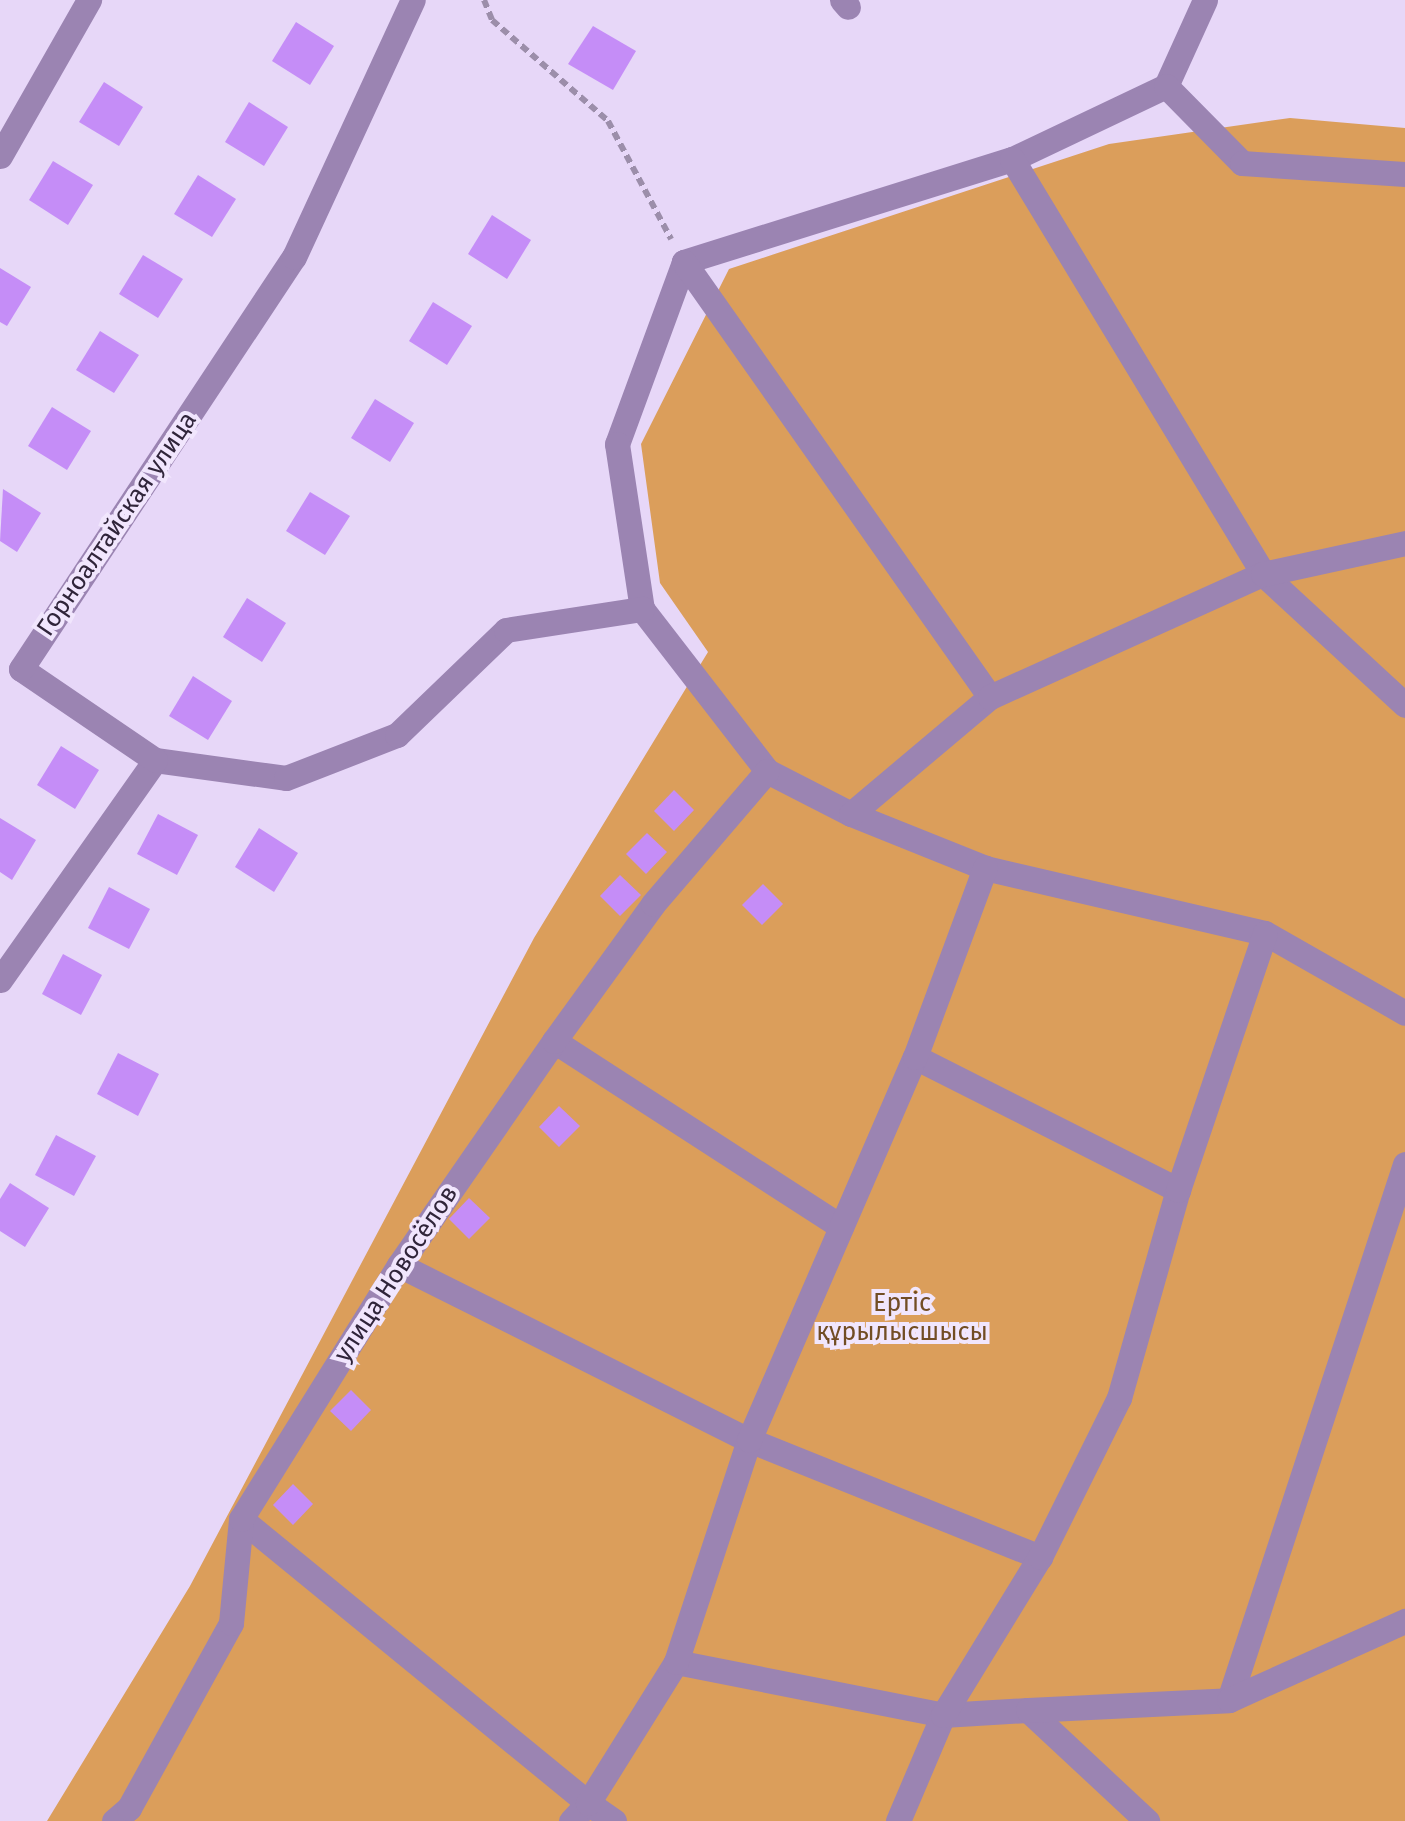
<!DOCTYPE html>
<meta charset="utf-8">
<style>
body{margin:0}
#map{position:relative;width:1405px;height:1821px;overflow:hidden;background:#e7d7f8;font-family:"Fira Sans",sans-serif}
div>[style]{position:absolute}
.green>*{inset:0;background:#db9e5b}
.building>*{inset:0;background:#c58df7}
.path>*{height:6px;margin-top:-3px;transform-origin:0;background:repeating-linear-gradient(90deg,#9c8eaa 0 8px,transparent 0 13px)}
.street>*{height:25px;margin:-12.5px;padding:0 12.5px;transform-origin:12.5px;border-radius:12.5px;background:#9b84b2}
span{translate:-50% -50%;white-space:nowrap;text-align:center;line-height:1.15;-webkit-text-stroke:8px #f1e6fd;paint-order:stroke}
.street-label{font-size:25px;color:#30253a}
.park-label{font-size:25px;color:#724d24}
</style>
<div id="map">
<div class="green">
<i style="clip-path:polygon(1290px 118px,1405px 128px,1405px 1821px,47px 1821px,190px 1586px,534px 938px,708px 652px,660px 583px,641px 444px,729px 269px,1109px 144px)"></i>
</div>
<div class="building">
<i style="clip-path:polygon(296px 22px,334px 46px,310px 85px,272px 61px)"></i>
<i style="clip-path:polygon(593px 26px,636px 51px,613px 90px,568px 64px)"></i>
<i style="clip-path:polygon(104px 82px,143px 107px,119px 146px,79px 122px)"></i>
<i style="clip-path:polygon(249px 102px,288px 127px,264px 166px,225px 142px)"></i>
<i style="clip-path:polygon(53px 161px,93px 185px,68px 225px,29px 200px)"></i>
<i style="clip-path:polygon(198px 175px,236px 199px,212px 237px,174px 214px)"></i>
<i style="clip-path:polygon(492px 215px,531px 240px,507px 279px,468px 254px)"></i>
<i style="clip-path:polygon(143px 255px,183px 279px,158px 318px,119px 294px)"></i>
<i style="clip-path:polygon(0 268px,31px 287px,7px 326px,0 322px)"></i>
<i style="clip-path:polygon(433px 302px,472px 326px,447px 365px,409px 341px)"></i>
<i style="clip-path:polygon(100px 331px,139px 355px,114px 393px,76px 370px)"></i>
<i style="clip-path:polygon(375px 399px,414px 423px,390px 462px,351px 438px)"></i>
<i style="clip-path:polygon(52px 407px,91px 431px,67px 470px,28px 446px)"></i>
<i style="clip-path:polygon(3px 489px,41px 513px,17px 552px,0 541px)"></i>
<i style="clip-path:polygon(310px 492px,350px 516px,325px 555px,286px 531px)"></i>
<i style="clip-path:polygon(247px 598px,286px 623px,262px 662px,223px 637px)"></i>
<i style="clip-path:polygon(193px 676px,232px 701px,208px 740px,169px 716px)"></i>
<i style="clip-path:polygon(61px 746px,99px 770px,75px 809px,37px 785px)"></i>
<i style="clip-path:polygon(674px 790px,694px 810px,674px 831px,654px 811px)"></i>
<i style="clip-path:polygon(158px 814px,198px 835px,177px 875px,137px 854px)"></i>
<i style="clip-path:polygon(0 818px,36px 840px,12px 880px,0 872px)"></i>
<i style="clip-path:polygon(259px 828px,298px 853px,274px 892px,235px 867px)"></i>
<i style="clip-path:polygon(647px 833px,667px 852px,646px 874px,626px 854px)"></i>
<i style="clip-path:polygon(620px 875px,641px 895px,620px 916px,600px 896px)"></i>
<i style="clip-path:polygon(763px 884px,783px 904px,762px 925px,742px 905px)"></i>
<i style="clip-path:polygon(109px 887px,150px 909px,129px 949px,88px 928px)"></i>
<i style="clip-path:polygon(63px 954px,102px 975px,81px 1015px,42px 994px)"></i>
<i style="clip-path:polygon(118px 1053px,159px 1074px,138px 1116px,97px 1094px)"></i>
<i style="clip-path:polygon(559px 1106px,580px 1126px,559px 1147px,539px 1127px)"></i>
<i style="clip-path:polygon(56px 1135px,96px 1156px,74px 1196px,35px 1175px)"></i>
<i style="clip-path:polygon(10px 1183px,49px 1208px,25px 1247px,0 1231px,0 1199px)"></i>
<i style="clip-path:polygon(469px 1198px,490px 1218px,469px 1239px,449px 1219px)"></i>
<i style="clip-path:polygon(351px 1390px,371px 1410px,351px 1431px,330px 1411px)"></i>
<i style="clip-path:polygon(293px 1484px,313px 1504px,293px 1525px,273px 1505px)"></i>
</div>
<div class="path">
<i style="left:484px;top:0;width:22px;rotate:68deg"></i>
<i style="left:492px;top:20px;width:154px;rotate:41deg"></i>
<i style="left:608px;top:121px;width:134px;rotate:61.9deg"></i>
</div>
<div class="street">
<i style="left:842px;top:0;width:9px;rotate:49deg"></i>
<i style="left:1205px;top:0;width:94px;rotate:114.4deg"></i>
<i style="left:1166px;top:86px;width:170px;rotate:154.6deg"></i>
<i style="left:1012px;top:159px;width:344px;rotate:162.6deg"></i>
<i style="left:684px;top:262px;width:194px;rotate:110.2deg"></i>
<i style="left:617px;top:444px;width:167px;rotate:81.4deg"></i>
<i style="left:642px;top:609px;width:205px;rotate:52.3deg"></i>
<i style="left:767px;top:771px;width:94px;rotate:27.1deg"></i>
<i style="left:851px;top:814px;width:144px;rotate:21.9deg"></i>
<i style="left:985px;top:868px;width:287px;rotate:13.1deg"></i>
<i style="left:1265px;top:933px;width:161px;rotate:29.7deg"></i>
<i style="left:1166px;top:86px;width:108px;rotate:45.4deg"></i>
<i style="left:1242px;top:163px;width:163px;rotate:3.9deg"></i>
<i style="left:0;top:156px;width:180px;rotate:-60.3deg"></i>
<i style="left:1012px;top:159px;width:485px;rotate:58.8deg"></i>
<i style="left:1263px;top:574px;width:193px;rotate:42.7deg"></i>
<i style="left:684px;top:262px;width:532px;rotate:54.88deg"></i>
<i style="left:155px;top:760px;width:132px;rotate:7.8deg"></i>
<i style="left:286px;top:778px;width:119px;rotate:-21.2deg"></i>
<i style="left:397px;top:735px;width:151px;rotate:-43.9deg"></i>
<i style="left:506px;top:630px;width:138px;rotate:-8.8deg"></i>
<i style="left:851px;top:814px;width:182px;rotate:-40.1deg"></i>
<i style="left:990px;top:697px;width:299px;rotate:-24.3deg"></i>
<i style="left:1263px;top:574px;width:145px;rotate:-12.3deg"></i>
<i style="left:0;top:980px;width:269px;rotate:-54.8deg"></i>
<i style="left:155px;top:760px;width:162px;rotate:-145.8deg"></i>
<i style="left:21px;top:669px;width:494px;rotate:-56.5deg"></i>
<i style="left:294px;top:257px;width:283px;rotate:-65.2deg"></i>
<i style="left:554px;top:1041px;width:342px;rotate:32.9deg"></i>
<i style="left:915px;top:1057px;width:295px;rotate:26.8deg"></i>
<i style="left:399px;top:1265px;width:391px;rotate:26.6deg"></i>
<i style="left:749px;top:1440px;width:314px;rotate:21.9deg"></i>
<i style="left:241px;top:1519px;width:448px;rotate:39.3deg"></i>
<i style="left:588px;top:1803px;width:25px;rotate:133deg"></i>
<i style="left:676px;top:1662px;width:272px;rotate:11.2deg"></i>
<i style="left:943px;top:1715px;width:85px;rotate:-3.4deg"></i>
<i style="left:1028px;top:1710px;width:163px;rotate:43deg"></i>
<i style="left:1229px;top:1700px;width:564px;rotate:-71.82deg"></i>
<i style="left:1028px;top:1710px;width:201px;rotate:-2.8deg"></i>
<i style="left:1229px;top:1700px;width:193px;rotate:-24.2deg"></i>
<i style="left:114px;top:1821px;width:20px;rotate:-41deg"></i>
<i style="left:129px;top:1808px;width:211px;rotate:-61.1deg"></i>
<i style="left:231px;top:1623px;width:104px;rotate:-84.5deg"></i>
<i style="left:241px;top:1519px;width:299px;rotate:-58.1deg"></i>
<i style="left:399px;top:1265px;width:272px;rotate:-55.3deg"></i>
<i style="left:554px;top:1041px;width:169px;rotate:-54.1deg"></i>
<i style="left:653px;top:904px;width:175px;rotate:-49.4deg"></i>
<i style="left:614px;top:1821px;width:32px;rotate:-145deg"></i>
<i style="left:588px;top:1803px;width:166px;rotate:-58deg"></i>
<i style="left:676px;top:1662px;width:234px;rotate:-71.8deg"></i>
<i style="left:749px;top:1440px;width:417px;rotate:-66.6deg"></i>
<i style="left:915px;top:1057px;width:202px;rotate:-69.7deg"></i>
<i style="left:898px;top:1821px;width:115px;rotate:-67deg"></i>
<i style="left:943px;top:1715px;width:185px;rotate:-58.5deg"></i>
<i style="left:1040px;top:1557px;width:178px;rotate:-63.6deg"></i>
<i style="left:1119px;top:1398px;width:216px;rotate:-74.2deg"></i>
<i style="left:1178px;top:1190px;width:271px;rotate:-71.3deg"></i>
</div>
<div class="street-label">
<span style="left:117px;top:524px;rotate:-56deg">Горноалтайская улица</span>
<span style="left:396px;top:1274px;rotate:-57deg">улица Новосёлов</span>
</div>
<div class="park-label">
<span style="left:902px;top:1318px">Ертіс<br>құрылысшысы</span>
</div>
</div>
